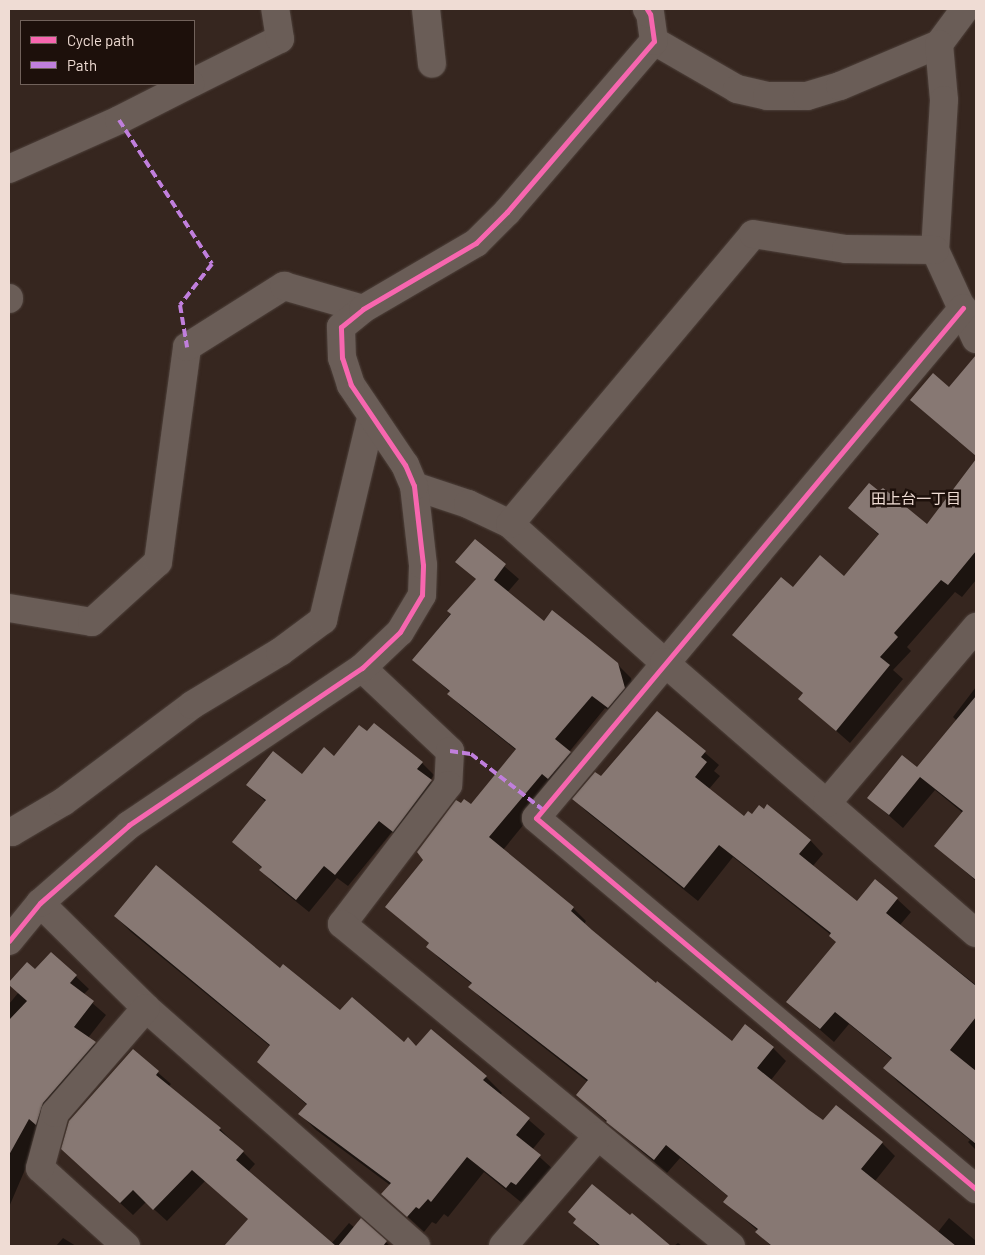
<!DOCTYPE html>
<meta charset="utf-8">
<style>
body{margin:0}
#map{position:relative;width:985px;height:1255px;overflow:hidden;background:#36261f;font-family:Barlow,"Noto Sans JP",sans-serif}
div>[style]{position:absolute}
.shadow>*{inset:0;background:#0007}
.building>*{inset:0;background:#877873}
.roads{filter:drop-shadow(0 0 1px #4e413b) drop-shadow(0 0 1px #4e413b)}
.minor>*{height:28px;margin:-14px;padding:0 14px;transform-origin:14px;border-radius:14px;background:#6a5d57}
.quiet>*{height:4px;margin-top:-2px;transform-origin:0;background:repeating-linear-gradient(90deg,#c07fdc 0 8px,transparent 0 12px)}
.cycleway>*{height:5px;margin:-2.5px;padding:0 2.5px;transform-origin:2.5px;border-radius:2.5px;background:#f766af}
span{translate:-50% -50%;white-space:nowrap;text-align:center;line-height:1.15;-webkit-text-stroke:5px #1d100b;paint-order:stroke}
.neighbourhood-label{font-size:15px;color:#efdcd4}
.frame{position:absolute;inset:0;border:10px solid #efdcd4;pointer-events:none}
.legend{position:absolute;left:20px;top:20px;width:175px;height:65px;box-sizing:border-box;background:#1d100b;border:1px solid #71625b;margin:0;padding:6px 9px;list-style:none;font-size:15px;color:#efdcd4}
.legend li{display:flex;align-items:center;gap:10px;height:25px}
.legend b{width:25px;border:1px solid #71625b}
</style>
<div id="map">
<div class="shadow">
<i style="clip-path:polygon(911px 400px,965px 402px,976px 413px,976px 419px,958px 441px)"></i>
<i style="clip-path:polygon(976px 460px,976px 580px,962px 597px,955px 592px,907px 647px,911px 651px,893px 670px,903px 679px,850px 743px,800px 699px,804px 694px,734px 635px,794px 589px,844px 577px,879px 535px,850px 508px,927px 525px)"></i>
<i style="clip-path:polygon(475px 541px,519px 579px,507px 593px,544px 622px,617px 664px,631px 678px,637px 702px,622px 720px,605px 708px,569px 752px,583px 766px,555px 786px,503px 850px,573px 908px,586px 921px,584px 924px,656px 985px,732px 1043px,773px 1048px,786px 1061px,771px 1080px,823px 1122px,836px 1106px,882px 1143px,895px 1156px,875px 1181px,938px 1232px,949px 1218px,976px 1241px,976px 1246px,771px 1246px,757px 1232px,758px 1231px,725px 1202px,729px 1197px,680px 1158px,667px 1173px,591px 1108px,577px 1095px,588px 1082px,483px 1000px,470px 987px,472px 984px,441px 960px,428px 947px,430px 944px,387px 907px,424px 860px,461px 805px,471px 806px,516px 750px,462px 707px,449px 694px,450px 692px,414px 660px,477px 580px,457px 562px)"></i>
<i style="clip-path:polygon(976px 687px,976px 881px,936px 846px,963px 813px,935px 790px,903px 828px,868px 797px,918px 769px,957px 721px,953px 717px)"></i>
<i style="clip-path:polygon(658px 712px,719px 765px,714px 771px,720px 776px,709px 789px,744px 818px,810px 840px,823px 854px,812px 867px,858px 903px,897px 899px,911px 912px,900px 925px,976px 985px,976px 1150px,968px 1142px,970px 1140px,898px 1082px,885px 1068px,892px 1059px,849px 1024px,834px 1042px,788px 1002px,837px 942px,831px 935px,733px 857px,698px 901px,587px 812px,574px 799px,601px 778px)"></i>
<i style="clip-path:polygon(367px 733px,422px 763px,434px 775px,430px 781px,443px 794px,406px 843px,392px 832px,348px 886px,337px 878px,309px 912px,273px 883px,261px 870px,262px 868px,233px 842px,266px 802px,248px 785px,302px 776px,334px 757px)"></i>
<i style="clip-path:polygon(115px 916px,281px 970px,340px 1012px,404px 1044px,417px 1047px,431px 1031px,486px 1077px,502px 1093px,500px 1095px,545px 1134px,532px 1150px,556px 1172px,522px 1203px,484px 1172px,448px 1217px,444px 1214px,436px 1224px,432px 1222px,424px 1232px,383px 1194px,390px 1185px,316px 1130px,300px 1114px,307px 1105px,258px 1062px,271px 1047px,131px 932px)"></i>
<i style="clip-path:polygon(51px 953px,89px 989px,83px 995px,106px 1015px,88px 1038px,107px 1056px,42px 1130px,9px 1207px,9px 1004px)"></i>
<i style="clip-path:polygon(133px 1051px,171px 1084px,168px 1087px,220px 1129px,255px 1164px,248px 1172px,331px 1244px,349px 1223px,355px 1228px,361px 1220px,390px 1246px,225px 1246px,249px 1219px,205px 1181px,167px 1221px,146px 1202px,133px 1215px,75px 1161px)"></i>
<i style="clip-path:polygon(632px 1215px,669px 1246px,594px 1246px,597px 1244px,575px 1223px,630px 1217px)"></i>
<i style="clip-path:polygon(63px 1238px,76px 1246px,56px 1246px)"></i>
<i style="clip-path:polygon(678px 1243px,682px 1246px,674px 1246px)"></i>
</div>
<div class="building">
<i style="clip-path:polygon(976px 355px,976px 456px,910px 400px,933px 373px,949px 387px)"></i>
<i style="clip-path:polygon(976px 459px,976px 551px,948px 585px,941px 580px,894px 633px,898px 637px,880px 657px,890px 665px,836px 731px,798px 699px,803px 693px,732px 635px,781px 577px,793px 587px,820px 555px,844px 576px,879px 534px,848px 508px,869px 483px,879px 491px,883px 488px,927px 524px)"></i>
<i style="clip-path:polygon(475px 539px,506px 564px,494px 580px,544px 621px,552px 610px,586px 637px,618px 663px,625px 688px,608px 708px,592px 696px,555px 739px,571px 752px,548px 779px,542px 774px,489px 837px,574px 907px,571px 911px,592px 930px,656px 983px,657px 981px,732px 1041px,745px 1024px,774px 1047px,757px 1068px,809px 1110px,823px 1120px,836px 1105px,883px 1142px,861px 1169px,956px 1246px,772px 1246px,755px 1232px,758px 1229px,723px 1202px,728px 1196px,666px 1145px,654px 1160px,606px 1122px,607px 1121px,576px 1095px,588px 1080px,468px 987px,472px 983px,426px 947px,429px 943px,385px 907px,423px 860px,417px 852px,456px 800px,461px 803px,464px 799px,471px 804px,516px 749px,447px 694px,450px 691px,412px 660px,451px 614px,447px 611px,476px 579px,455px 562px)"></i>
<i style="clip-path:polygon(976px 696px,976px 880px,934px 846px,963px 811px,920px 777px,889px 815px,867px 798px,902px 755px,917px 767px)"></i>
<i style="clip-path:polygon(657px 711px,706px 751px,701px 757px,707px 762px,695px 777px,744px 816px,748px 811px,752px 814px,759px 805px,764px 809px,767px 804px,811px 840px,799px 854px,857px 901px,875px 879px,898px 898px,886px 913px,976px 986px,976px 1017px,950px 1050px,976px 1071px,976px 1144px,883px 1068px,892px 1058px,835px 1012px,820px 1029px,786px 1002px,836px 942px,829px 936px,831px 933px,719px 845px,684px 888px,572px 799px,595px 772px,601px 776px)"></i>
<i style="clip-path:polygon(374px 723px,423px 762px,417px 769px,432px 780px,393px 832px,379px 821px,335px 875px,324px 866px,296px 900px,259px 870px,262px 867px,232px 842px,266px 800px,246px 785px,273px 751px,302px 774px,324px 747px,334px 756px,359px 725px,367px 731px)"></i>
<i style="clip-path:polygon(156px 865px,280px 968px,283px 964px,340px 1010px,352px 997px,404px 1042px,408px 1037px,416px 1046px,431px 1029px,487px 1076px,483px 1080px,530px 1118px,516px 1135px,541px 1155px,516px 1185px,511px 1182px,506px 1188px,467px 1157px,431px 1202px,428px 1199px,419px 1209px,416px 1207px,407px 1217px,381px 1194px,391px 1183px,298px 1114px,307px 1104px,257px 1062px,270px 1045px,114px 916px)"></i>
<i style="clip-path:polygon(51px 952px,77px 975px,70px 983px,94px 1001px,74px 1027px,96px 1042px,43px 1103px,36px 1125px,29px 1119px,9px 1155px,9px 1020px,27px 1001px,9px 985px,9px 982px,27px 962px,35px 969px)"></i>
<i style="clip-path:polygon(133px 1049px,159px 1071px,156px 1075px,221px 1128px,219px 1130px,244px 1151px,236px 1160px,336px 1246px,224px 1246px,248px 1219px,192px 1170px,153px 1210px,133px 1190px,120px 1203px,61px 1149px,69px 1121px)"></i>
<i style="clip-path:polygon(592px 1184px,630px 1215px,632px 1213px,671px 1246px,601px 1246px,573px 1223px,576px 1219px,568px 1212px)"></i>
<i style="clip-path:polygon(361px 1218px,387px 1241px,383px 1246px,338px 1246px)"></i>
</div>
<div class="roads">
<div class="minor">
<i style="left:426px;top:9px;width:55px;rotate:83.8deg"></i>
<i style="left:654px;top:41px;width:96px;rotate:30deg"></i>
<i style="left:737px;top:89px;width:31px;rotate:13deg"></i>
<i style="left:767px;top:96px;width:40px"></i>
<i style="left:807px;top:96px;width:34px;rotate:-17deg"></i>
<i style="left:840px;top:86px;width:108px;rotate:-23deg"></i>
<i style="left:939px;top:44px;width:44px;rotate:-53.4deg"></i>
<i style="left:939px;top:44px;width:56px;rotate:84.9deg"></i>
<i style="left:944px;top:100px;width:150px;rotate:93.4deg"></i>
<i style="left:935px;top:250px;width:98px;rotate:65.3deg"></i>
<i style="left:194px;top:82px;width:96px;rotate:-26.6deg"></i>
<i style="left:280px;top:39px;width:30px;rotate:-99deg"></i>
<i style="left:9px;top:169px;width:120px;rotate:-24deg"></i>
<i style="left:119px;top:120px;width:80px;rotate:-26.9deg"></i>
<i style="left:9px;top:298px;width:1px;rotate:90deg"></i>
<i style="left:963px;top:308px;width:665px;rotate:129.94deg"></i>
<i style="left:536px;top:818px;width:576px;rotate:40.14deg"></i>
<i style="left:414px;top:486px;width:57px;rotate:18.4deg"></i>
<i style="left:468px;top:504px;width:47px;rotate:25.5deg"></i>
<i style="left:510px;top:524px;width:207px;rotate:41.9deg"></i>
<i style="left:664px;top:662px;width:413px;rotate:41deg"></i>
<i style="left:510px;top:524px;width:378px;rotate:-50deg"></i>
<i style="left:753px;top:234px;width:94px;rotate:9.2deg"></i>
<i style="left:846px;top:249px;width:89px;rotate:0.6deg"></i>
<i style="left:9px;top:608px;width:84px;rotate:9.6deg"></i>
<i style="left:92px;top:622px;width:89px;rotate:-42.3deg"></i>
<i style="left:158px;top:562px;width:217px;rotate:-82.3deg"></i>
<i style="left:187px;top:347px;width:115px;rotate:-32.2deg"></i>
<i style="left:284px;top:286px;width:82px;rotate:16.2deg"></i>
<i style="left:362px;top:668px;width:121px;rotate:43.3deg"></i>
<i style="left:450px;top:751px;width:34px;rotate:93deg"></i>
<i style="left:448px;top:785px;width:175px;rotate:127.3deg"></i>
<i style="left:342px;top:924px;width:505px;rotate:39.62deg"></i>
<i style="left:827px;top:803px;width:231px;rotate:-49.7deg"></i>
<i style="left:9px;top:831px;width:3px;rotate:18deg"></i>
<i style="left:12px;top:832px;width:59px;rotate:-30.5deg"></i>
<i style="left:63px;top:802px;width:161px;rotate:-36.9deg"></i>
<i style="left:192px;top:705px;width:103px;rotate:-31.1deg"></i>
<i style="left:280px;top:652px;width:54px;rotate:-36.7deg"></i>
<i style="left:323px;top:620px;width:208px;rotate:-76.6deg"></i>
<i style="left:40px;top:903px;width:149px;rotate:44.7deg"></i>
<i style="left:146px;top:1008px;width:360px;rotate:41.4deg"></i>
<i style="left:9px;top:941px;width:49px;rotate:-50.8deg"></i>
<i style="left:40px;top:903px;width:118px;rotate:-41.2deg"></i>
<i style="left:129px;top:825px;width:281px;rotate:-34deg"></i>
<i style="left:362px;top:668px;width:52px;rotate:-43.5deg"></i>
<i style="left:400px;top:632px;width:43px;rotate:-59.3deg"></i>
<i style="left:422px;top:595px;width:30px;rotate:-88deg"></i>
<i style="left:423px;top:565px;width:80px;rotate:-96.5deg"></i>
<i style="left:414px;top:486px;width:23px;rotate:-113deg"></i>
<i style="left:405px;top:465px;width:97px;rotate:-124deg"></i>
<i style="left:351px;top:385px;width:28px;rotate:-108deg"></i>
<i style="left:342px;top:358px;width:31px;rotate:-92deg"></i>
<i style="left:341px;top:327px;width:28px;rotate:-39deg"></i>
<i style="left:363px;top:309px;width:131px;rotate:-30.3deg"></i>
<i style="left:476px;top:243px;width:44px;rotate:-45deg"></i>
<i style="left:507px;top:212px;width:225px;rotate:-49.3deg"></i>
<i style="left:654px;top:41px;width:27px;rotate:-98deg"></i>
<i style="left:650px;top:14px;width:6px;rotate:-121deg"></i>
<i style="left:126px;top:1246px;width:116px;rotate:-137.8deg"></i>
<i style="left:40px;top:1168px;width:57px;rotate:-74.7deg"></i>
<i style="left:55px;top:1113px;width:139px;rotate:-49.1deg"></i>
<i style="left:503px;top:1246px;width:145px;rotate:-49.2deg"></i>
</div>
</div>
<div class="quiet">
<i style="left:119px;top:120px;width:171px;rotate:57.1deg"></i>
<i style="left:212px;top:264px;width:52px;rotate:128deg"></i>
<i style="left:180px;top:305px;width:43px;rotate:80.5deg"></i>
<i style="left:450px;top:751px;width:21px;rotate:8deg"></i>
<i style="left:471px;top:754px;width:90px;rotate:37.8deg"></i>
</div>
<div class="cycleway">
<i style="left:963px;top:308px;width:665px;rotate:129.94deg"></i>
<i style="left:536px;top:818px;width:576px;rotate:40.14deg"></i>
<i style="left:9px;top:941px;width:49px;rotate:-50.8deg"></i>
<i style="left:40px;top:903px;width:118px;rotate:-41.2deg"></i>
<i style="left:129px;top:825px;width:281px;rotate:-34deg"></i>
<i style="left:362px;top:668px;width:52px;rotate:-43.5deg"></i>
<i style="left:400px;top:632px;width:43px;rotate:-59.3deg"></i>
<i style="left:422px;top:595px;width:30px;rotate:-88deg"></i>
<i style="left:423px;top:565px;width:80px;rotate:-96.5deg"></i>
<i style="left:414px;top:486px;width:23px;rotate:-113deg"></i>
<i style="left:405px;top:465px;width:97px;rotate:-124deg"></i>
<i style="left:351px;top:385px;width:28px;rotate:-108deg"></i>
<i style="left:342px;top:358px;width:31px;rotate:-92deg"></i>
<i style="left:341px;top:327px;width:28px;rotate:-39deg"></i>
<i style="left:363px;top:309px;width:131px;rotate:-30.3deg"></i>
<i style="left:476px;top:243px;width:44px;rotate:-45deg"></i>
<i style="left:507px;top:212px;width:225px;rotate:-49.3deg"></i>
<i style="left:654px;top:41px;width:27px;rotate:-98deg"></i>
<i style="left:650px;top:14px;width:6px;rotate:-121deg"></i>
</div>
<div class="neighbourhood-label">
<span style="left:916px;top:499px">田上台一丁目</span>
</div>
<div class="frame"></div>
<ul class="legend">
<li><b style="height:6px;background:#f766af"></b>Cycle path</li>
<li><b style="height:6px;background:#c07fdc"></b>Path</li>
</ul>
</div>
